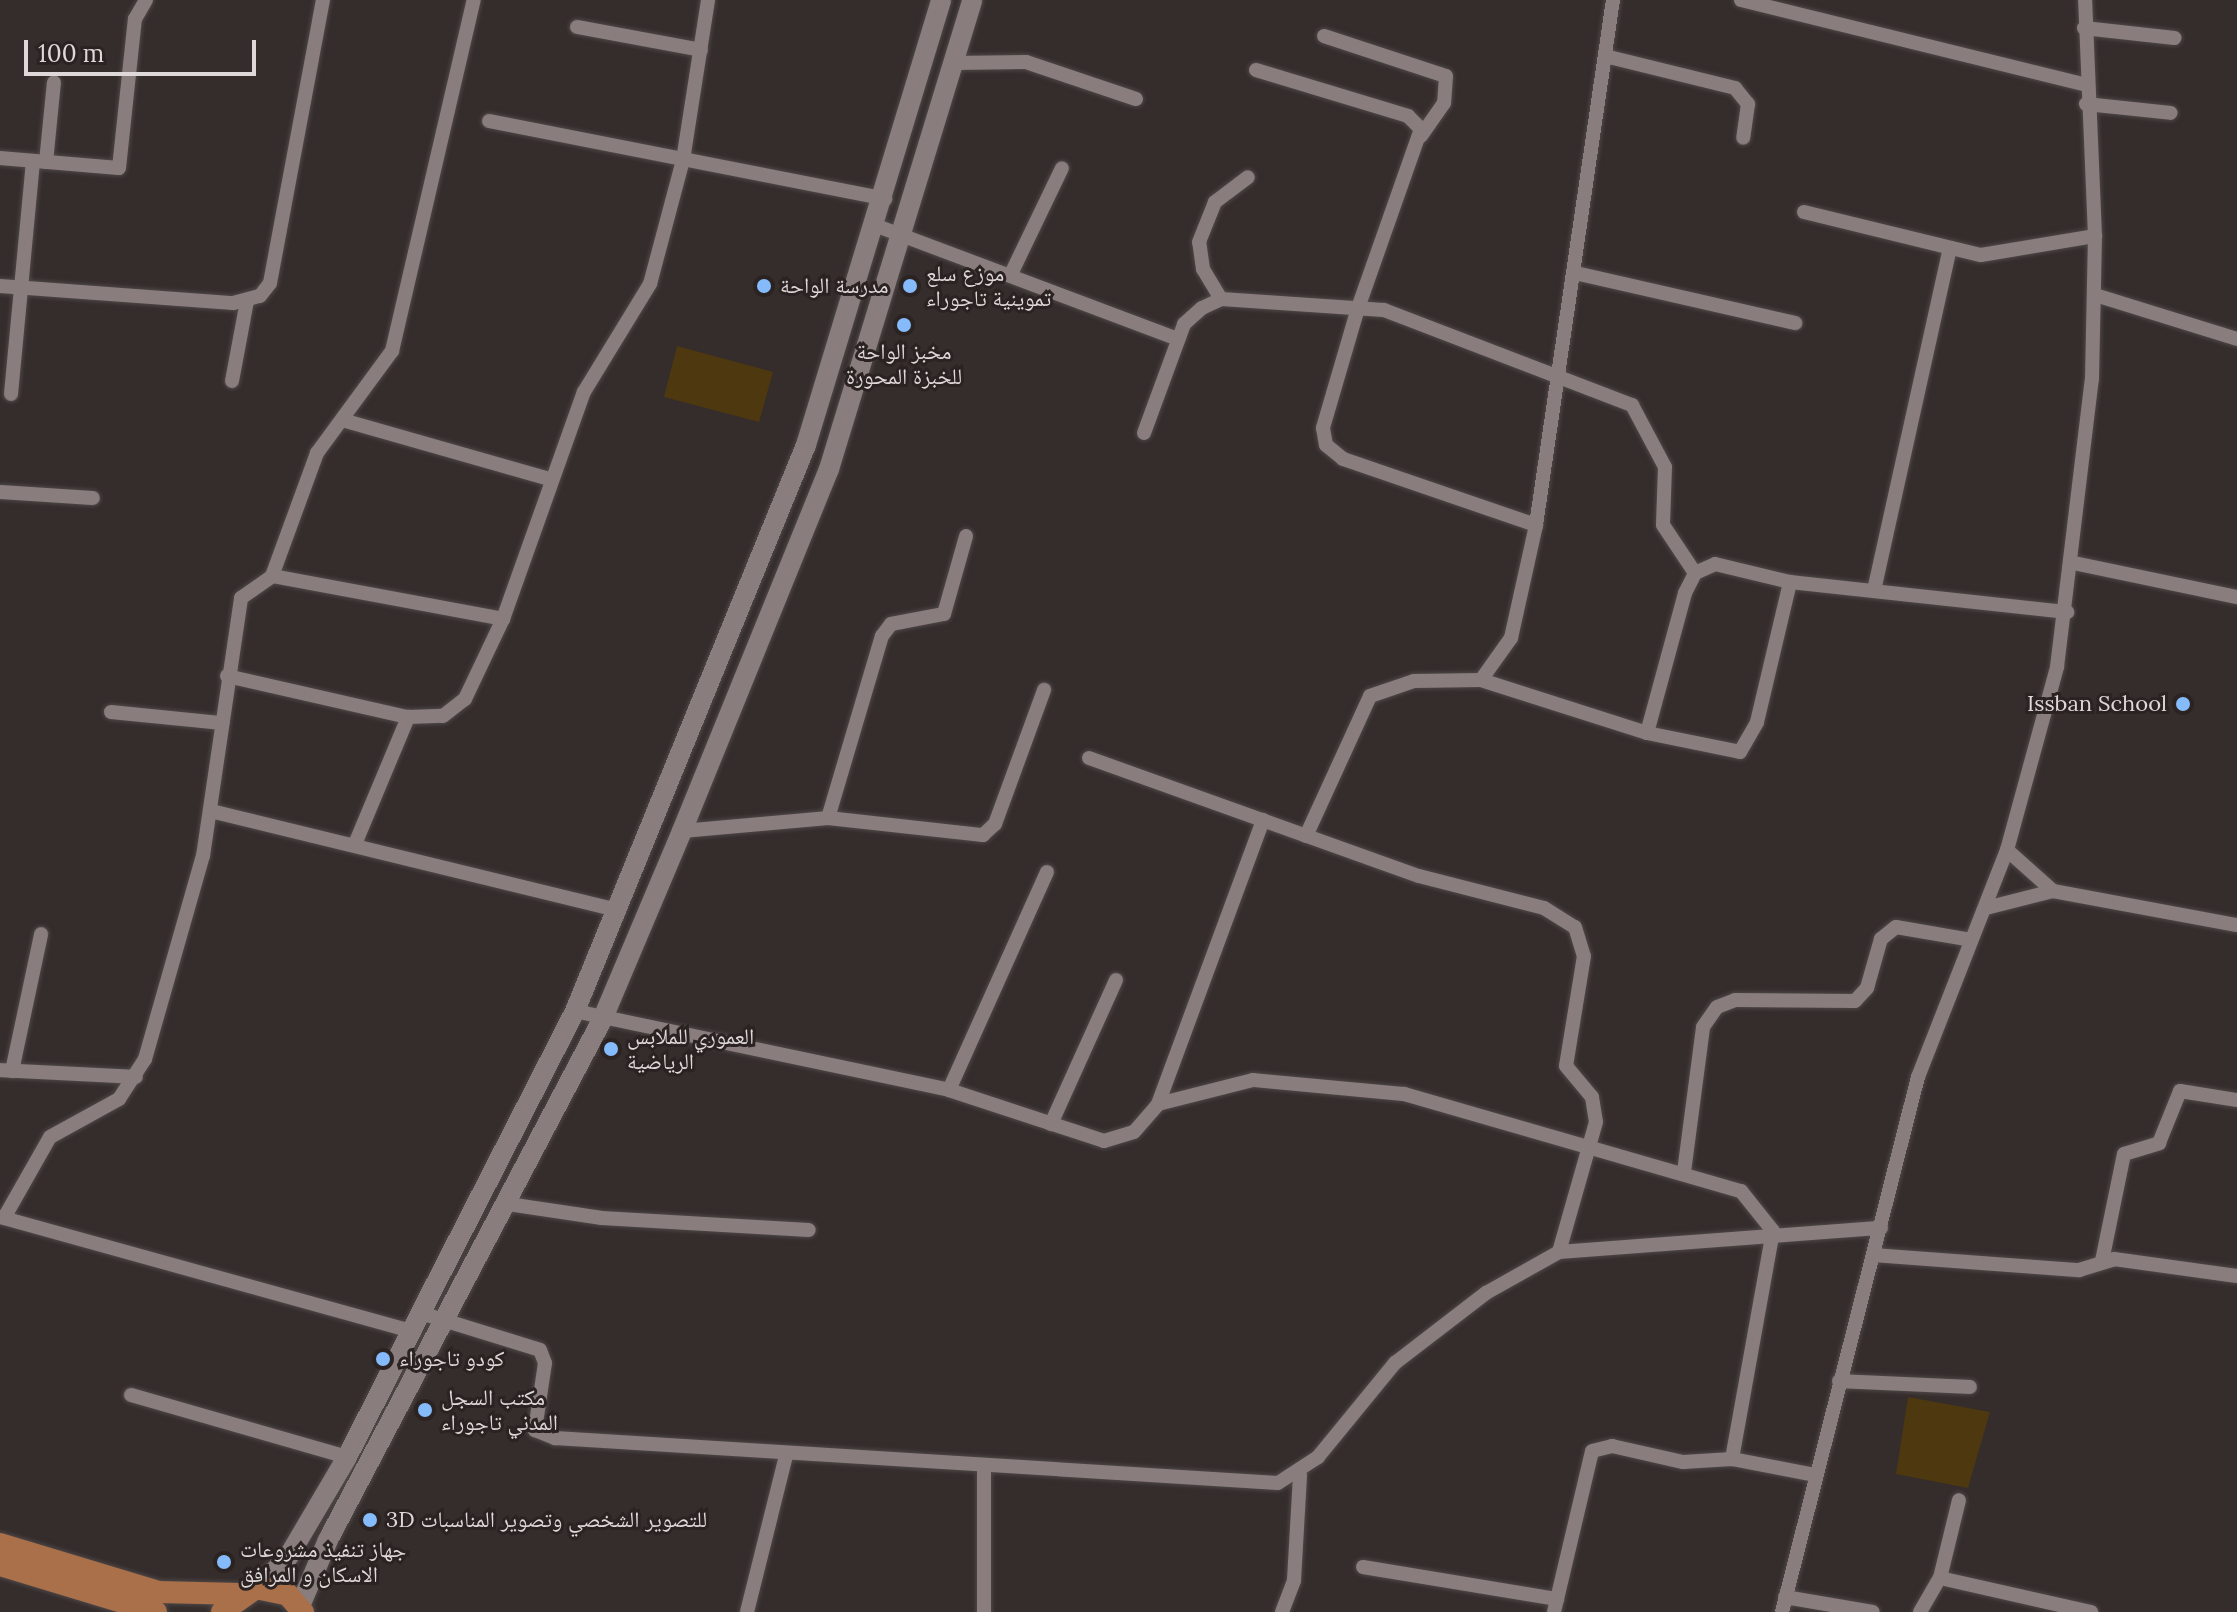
<!DOCTYPE html>
<meta charset="utf-8">
<style>
body{margin:0}
#map{position:relative;width:2237px;height:1612px;overflow:hidden;background:#352c2c;font-family:Lora,"Noto Naskh Arabic",serif}
div>[style]{position:absolute}
.green>*{inset:0;background:#4e3810}
.roads{filter:drop-shadow(0 0 2px #4e4847) drop-shadow(0 0 2px #4e4847)}
.street>*{height:14px;margin:-7px;padding:0 7px;transform-origin:7px;border-radius:7px;background:#897e7d}
.secondary>*{height:20px;margin:-10px;padding:0 10px;transform-origin:10px;border-radius:10px;background:#897e7d}
.primary>*{height:22px;margin:-11px;padding:0 11px;transform-origin:11px;border-radius:11px;background:#aa704a}
.dots>*{width:22px;height:22px;translate:-50% -50%;box-sizing:border-box;border:4px solid #2b2322;border-radius:50%}
span{translate:-50% -50%;white-space:nowrap;text-align:center;line-height:1.15;-webkit-text-stroke:6px #2b2322;paint-order:stroke}
.poi-label{font-size:22px;color:#ded8d8}
.left{translate:0 -50%;text-align:left}
.right{translate:-100% -50%;text-align:right}
.scale{position:absolute;left:24px;top:40px;width:232px;height:36px;box-sizing:border-box;border:4px solid #ded8d8;border-top:0;padding-left:10px;font-size:24px;line-height:28px;white-space:nowrap;color:#ded8d8;-webkit-text-stroke:6px #2b2322;paint-order:stroke}
</style>
<div id="map">
<div class="green">
<i style="clip-path:polygon(677px 346px,773px 372px,759px 422px,664px 397px)"></i>
<i style="clip-path:polygon(1908px 1397px,1990px 1412px,1968px 1488px,1896px 1474px)"></i>
</div>
<div class="roads">
<div class="street">
<i style="left:1741px;top:0;width:353px;rotate:13.8deg"></i>
<i style="left:577px;top:27px;width:126px;rotate:10.5deg"></i>
<i style="left:2084px;top:28px;width:91px;rotate:6.3deg"></i>
<i style="left:1324px;top:36px;width:128px;rotate:18.2deg"></i>
<i style="left:1446px;top:76px;width:27px;rotate:94deg"></i>
<i style="left:1444px;top:103px;width:40px;rotate:124.9deg"></i>
<i style="left:1609px;top:57px;width:130px;rotate:13.8deg"></i>
<i style="left:1735px;top:88px;width:21px;rotate:51deg"></i>
<i style="left:1748px;top:104px;width:34px;rotate:98deg"></i>
<i style="left:954px;top:63px;width:72px;rotate:-0.8deg"></i>
<i style="left:1026px;top:62px;width:116px;rotate:18.6deg"></i>
<i style="left:1256px;top:70px;width:159px;rotate:16.8deg"></i>
<i style="left:1408px;top:116px;width:18px;rotate:45deg"></i>
<i style="left:1421px;top:129px;width:190px;rotate:109.4deg"></i>
<i style="left:1358px;top:308px;width:125px;rotate:106.3deg"></i>
<i style="left:1323px;top:428px;width:17px;rotate:80deg"></i>
<i style="left:1326px;top:445px;width:22px;rotate:39deg"></i>
<i style="left:1343px;top:459px;width:204px;rotate:18.9deg"></i>
<i style="left:2086px;top:104px;width:85px;rotate:6deg"></i>
<i style="left:489px;top:121px;width:404px;rotate:11.1deg"></i>
<i style="left:0;top:158px;width:119px;rotate:4.8deg"></i>
<i style="left:119px;top:168px;width:150px;rotate:-83.9deg"></i>
<i style="left:135px;top:19px;width:22px;rotate:-60deg"></i>
<i style="left:46px;top:162px;width:80px;rotate:-84.3deg"></i>
<i style="left:1804px;top:212px;width:182px;rotate:13.7deg"></i>
<i style="left:1981px;top:255px;width:116px;rotate:-9.5deg"></i>
<i style="left:877px;top:226px;width:322px;rotate:20.6deg"></i>
<i style="left:1012px;top:272px;width:115px;rotate:-64.3deg"></i>
<i style="left:1575px;top:273px;width:226px;rotate:12.8deg"></i>
<i style="left:0;top:286px;width:234px;rotate:4.2deg"></i>
<i style="left:233px;top:303px;width:28px;rotate:-15deg"></i>
<i style="left:260px;top:296px;width:16px;rotate:-52deg"></i>
<i style="left:270px;top:283px;width:288px;rotate:-79.4deg"></i>
<i style="left:2095px;top:295px;width:149px;rotate:17.2deg"></i>
<i style="left:1221px;top:299px;width:35px;rotate:-121deg"></i>
<i style="left:1203px;top:269px;width:27px;rotate:-98deg"></i>
<i style="left:1199px;top:242px;width:43px;rotate:-68.2deg"></i>
<i style="left:1215px;top:202px;width:41px;rotate:-37.1deg"></i>
<i style="left:232px;top:381px;width:81px;rotate:-79.4deg"></i>
<i style="left:11px;top:394px;width:234px;rotate:-84.6deg"></i>
<i style="left:342px;top:420px;width:215px;rotate:15.9deg"></i>
<i style="left:1144px;top:433px;width:116px;rotate:-69.8deg"></i>
<i style="left:1184px;top:324px;width:24px;rotate:-42deg"></i>
<i style="left:1202px;top:308px;width:21px;rotate:-25deg"></i>
<i style="left:1221px;top:299px;width:163px;rotate:3.9deg"></i>
<i style="left:1384px;top:310px;width:266px;rotate:21deg"></i>
<i style="left:1632px;top:405px;width:70px;rotate:62deg"></i>
<i style="left:1665px;top:467px;width:58px;rotate:92deg"></i>
<i style="left:1663px;top:525px;width:58px;rotate:56.3deg"></i>
<i style="left:0;top:492px;width:93px;rotate:3.7deg"></i>
<i style="left:2074px;top:563px;width:167px;rotate:11.8deg"></i>
<i style="left:272px;top:576px;width:131px;rotate:-69.9deg"></i>
<i style="left:317px;top:453px;width:127px;rotate:-53.7deg"></i>
<i style="left:392px;top:351px;width:360px;rotate:-76.9deg"></i>
<i style="left:1875px;top:586px;width:346px;rotate:-77.5deg"></i>
<i style="left:227px;top:676px;width:186px;rotate:12.8deg"></i>
<i style="left:408px;top:717px;width:35px;rotate:-2deg"></i>
<i style="left:443px;top:716px;width:28px;rotate:-38deg"></i>
<i style="left:465px;top:699px;width:89px;rotate:-64.6deg"></i>
<i style="left:503px;top:619px;width:241px;rotate:-70.4deg"></i>
<i style="left:584px;top:392px;width:127px;rotate:-58.6deg"></i>
<i style="left:650px;top:284px;width:128px;rotate:-75.1deg"></i>
<i style="left:683px;top:160px;width:162px;rotate:-81.1deg"></i>
<i style="left:1481px;top:680px;width:174px;rotate:17.7deg"></i>
<i style="left:1647px;top:733px;width:95px;rotate:11.5deg"></i>
<i style="left:1740px;top:752px;width:34px;rotate:-60deg"></i>
<i style="left:1757px;top:722px;width:144px;rotate:-76.7deg"></i>
<i style="left:111px;top:712px;width:112px;rotate:5.7deg"></i>
<i style="left:1647px;top:733px;width:145px;rotate:-74.8deg"></i>
<i style="left:1685px;top:593px;width:22px;rotate:-63deg"></i>
<i style="left:1695px;top:573px;width:22px;rotate:-24deg"></i>
<i style="left:1715px;top:564px;width:77px;rotate:13.5deg"></i>
<i style="left:1790px;top:582px;width:279px;rotate:6.2deg"></i>
<i style="left:1089px;top:758px;width:350px;rotate:19.7deg"></i>
<i style="left:1419px;top:876px;width:129px;rotate:14.4deg"></i>
<i style="left:1544px;top:908px;width:36px;rotate:32deg"></i>
<i style="left:1575px;top:927px;width:30px;rotate:73deg"></i>
<i style="left:1584px;top:956px;width:111px;rotate:99.3deg"></i>
<i style="left:1566px;top:1066px;width:40px;rotate:50deg"></i>
<i style="left:1592px;top:1097px;width:25px;rotate:81deg"></i>
<i style="left:1596px;top:1122px;width:135px;rotate:105.9deg"></i>
<i style="left:211px;top:811px;width:419px;rotate:13.7deg"></i>
<i style="left:828px;top:818px;width:190px;rotate:-73.5deg"></i>
<i style="left:882px;top:636px;width:15px;rotate:-53deg"></i>
<i style="left:891px;top:624px;width:54px;rotate:-10.7deg"></i>
<i style="left:944px;top:614px;width:81px;rotate:-74.2deg"></i>
<i style="left:682px;top:831px;width:147px;rotate:-5.1deg"></i>
<i style="left:828px;top:818px;width:156px;rotate:6.3deg"></i>
<i style="left:983px;top:835px;width:16px;rotate:-43deg"></i>
<i style="left:995px;top:824px;width:143px;rotate:-69.9deg"></i>
<i style="left:1306px;top:836px;width:154px;rotate:-65.4deg"></i>
<i style="left:1370px;top:696px;width:46px;rotate:-18.8deg"></i>
<i style="left:1414px;top:681px;width:67px;rotate:-0.9deg"></i>
<i style="left:1481px;top:680px;width:52px;rotate:-54.5deg"></i>
<i style="left:1511px;top:638px;width:116px;rotate:-77.5deg"></i>
<i style="left:1536px;top:525px;width:531px;rotate:-81.66deg"></i>
<i style="left:355px;top:844px;width:138px;rotate:-67.3deg"></i>
<i style="left:2007px;top:850px;width:62px;rotate:41.7deg"></i>
<i style="left:1986px;top:908px;width:69px;rotate:-14.2deg"></i>
<i style="left:2053px;top:891px;width:187px;rotate:10.5deg"></i>
<i style="left:575px;top:1011px;width:382px;rotate:11.9deg"></i>
<i style="left:949px;top:1090px;width:239px;rotate:-65.8deg"></i>
<i style="left:0;top:1070px;width:136px;rotate:2.9deg"></i>
<i style="left:12px;top:1071px;width:140px;rotate:-78deg"></i>
<i style="left:949px;top:1090px;width:163px;rotate:18.2deg"></i>
<i style="left:1104px;top:1141px;width:31px;rotate:-17deg"></i>
<i style="left:1134px;top:1132px;width:37px;rotate:-49deg"></i>
<i style="left:1158px;top:1104px;width:303px;rotate:-69.7deg"></i>
<i style="left:1158px;top:1104px;width:98px;rotate:-14.2deg"></i>
<i style="left:1253px;top:1080px;width:152px;rotate:5.3deg"></i>
<i style="left:1404px;top:1094px;width:351px;rotate:16.1deg"></i>
<i style="left:1741px;top:1191px;width:51px;rotate:51.3deg"></i>
<i style="left:1773px;top:1231px;width:232px;rotate:100.2deg"></i>
<i style="left:1732px;top:1459px;width:85px;rotate:10.9deg"></i>
<i style="left:1051px;top:1124px;width:158px;rotate:-65.7deg"></i>
<i style="left:1684px;top:1172px;width:146px;rotate:-82.5deg"></i>
<i style="left:1703px;top:1027px;width:24px;rotate:-55deg"></i>
<i style="left:1717px;top:1007px;width:19px;rotate:-21deg"></i>
<i style="left:1735px;top:1000px;width:120px;rotate:0.5deg"></i>
<i style="left:1855px;top:1001px;width:18px;rotate:-47deg"></i>
<i style="left:1867px;top:988px;width:51px;rotate:-74.1deg"></i>
<i style="left:1881px;top:939px;width:19px;rotate:-39deg"></i>
<i style="left:1896px;top:927px;width:76px;rotate:9.8deg"></i>
<i style="left:508px;top:1204px;width:95px;rotate:8.5deg"></i>
<i style="left:602px;top:1218px;width:207px;rotate:3.3deg"></i>
<i style="left:0;top:1217px;width:430px;rotate:15.5deg"></i>
<i style="left:4px;top:1218px;width:93px;rotate:-60.4deg"></i>
<i style="left:50px;top:1137px;width:79px;rotate:-28.8deg"></i>
<i style="left:119px;top:1099px;width:48px;rotate:-57deg"></i>
<i style="left:145px;top:1059px;width:211px;rotate:-74.1deg"></i>
<i style="left:203px;top:856px;width:261px;rotate:-81.6deg"></i>
<i style="left:241px;top:598px;width:38px;rotate:-35deg"></i>
<i style="left:272px;top:576px;width:235px;rotate:10.5deg"></i>
<i style="left:1873px;top:1255px;width:207px;rotate:4.2deg"></i>
<i style="left:2079px;top:1270px;width:37px;rotate:-17deg"></i>
<i style="left:2114px;top:1259px;width:124px;rotate:7.9deg"></i>
<i style="left:2102px;top:1261px;width:109px;rotate:-78.4deg"></i>
<i style="left:2124px;top:1154px;width:37px;rotate:-17deg"></i>
<i style="left:2159px;top:1143px;width:56px;rotate:-68deg"></i>
<i style="left:2180px;top:1091px;width:58px;rotate:9deg"></i>
<i style="left:424px;top:1314px;width:121px;rotate:17.2deg"></i>
<i style="left:540px;top:1350px;width:14px;rotate:69deg"></i>
<i style="left:545px;top:1363px;width:68px;rotate:98.5deg"></i>
<i style="left:535px;top:1430px;width:22px;rotate:22deg"></i>
<i style="left:555px;top:1438px;width:724px;rotate:3.56deg"></i>
<i style="left:1278px;top:1483px;width:48px;rotate:-33deg"></i>
<i style="left:1318px;top:1457px;width:122px;rotate:-50.7deg"></i>
<i style="left:1395px;top:1363px;width:115px;rotate:-37.6deg"></i>
<i style="left:1486px;top:1293px;width:84px;rotate:-29.3deg"></i>
<i style="left:1559px;top:1252px;width:323px;rotate:-4.3deg"></i>
<i style="left:1839px;top:1381px;width:131px;rotate:2.6deg"></i>
<i style="left:131px;top:1395px;width:225px;rotate:16deg"></i>
<i style="left:984px;top:1465px;width:147px;rotate:90deg"></i>
<i style="left:1363px;top:1567px;width:197px;rotate:9.4deg"></i>
<i style="left:1940px;top:1578px;width:155px;rotate:12.7deg"></i>
<i style="left:1785px;top:1597px;width:89px;rotate:9.7deg"></i>
<i style="left:747px;top:1612px;width:162px;rotate:-76deg"></i>
<i style="left:1282px;top:1612px;width:34px;rotate:-69deg"></i>
<i style="left:1294px;top:1580px;width:105px;rotate:-86.7deg"></i>
<i style="left:1554px;top:1612px;width:165px;rotate:-76.7deg"></i>
<i style="left:1592px;top:1451px;width:21px;rotate:-14deg"></i>
<i style="left:1612px;top:1446px;width:73px;rotate:12.7deg"></i>
<i style="left:1683px;top:1462px;width:49px;rotate:-3.5deg"></i>
<i style="left:1782px;top:1612px;width:552px;rotate:-75.74deg"></i>
<i style="left:1918px;top:1077px;width:244px;rotate:-68.6deg"></i>
<i style="left:2007px;top:850px;width:190px;rotate:-74.7deg"></i>
<i style="left:2057px;top:667px;width:290px;rotate:-83.1deg"></i>
<i style="left:2092px;top:379px;width:143px;rotate:-88.8deg"></i>
<i style="left:2095px;top:236px;width:236px;rotate:-92.4deg"></i>
<i style="left:1920px;top:1612px;width:39px;rotate:-60deg"></i>
<i style="left:1940px;top:1578px;width:80px;rotate:-76.3deg"></i>
</div>
<div class="secondary">
<i style="left:256px;top:1588px;width:42px;rotate:-43.1deg"></i>
<i style="left:287px;top:1559px;width:118px;rotate:-59.5deg"></i>
<i style="left:347px;top:1457px;width:501px;rotate:-62.92deg"></i>
<i style="left:575px;top:1011px;width:611px;rotate:-67.8deg"></i>
<i style="left:806px;top:445px;width:465px;rotate:-73.1deg"></i>
<i style="left:300px;top:1606px;width:72px;rotate:-67deg"></i>
<i style="left:328px;top:1540px;width:590px;rotate:-62.22deg"></i>
<i style="left:603px;top:1018px;width:203px;rotate:-67.1deg"></i>
<i style="left:682px;top:831px;width:391px;rotate:-67.9deg"></i>
<i style="left:829px;top:469px;width:490px;rotate:-73deg"></i>
</div>
<div class="primary">
<i style="left:0;top:1544px;width:166px;rotate:16.8deg"></i>
<i style="left:159px;top:1592px;width:81px;rotate:1.4deg"></i>
<i style="left:0;top:1565px;width:163px;rotate:16.8deg"></i>
<i style="left:222px;top:1612px;width:42px;rotate:-35.2deg"></i>
<i style="left:256px;top:1588px;width:33px;rotate:12deg"></i>
<i style="left:288px;top:1595px;width:23px;rotate:49deg"></i>
</div>
</div>
<div class="dots">
<i style="left:764px;top:286px;background:#85bbfb"></i>
<i style="left:910px;top:286px;background:#85bbfb"></i>
<i style="left:904px;top:325px;background:#85bbfb"></i>
<i style="left:2183px;top:704px;background:#85bbfb"></i>
<i style="left:611px;top:1049px;background:#85bbfb"></i>
<i style="left:383px;top:1359px;background:#85bbfb"></i>
<i style="left:425px;top:1410px;background:#85bbfb"></i>
<i style="left:370px;top:1520px;background:#85bbfb"></i>
<i style="left:224px;top:1562px;background:#85bbfb"></i>
</div>
<div class="poi-label">
<span class="left" style="left:926px;top:286px">موزع سلع<br>تموينية تاجوراء</span>
<span class="left" style="left:780px;top:286px">مدرسة الواحة</span>
<span style="left:904px;top:364px">مخبز الواحة<br>للخبزة المحورة</span>
<span class="right" style="left:2167px;top:704px">Issban School</span>
<span class="left" style="left:627px;top:1049px">العموري للملابس<br>الرياضية</span>
<span class="left" style="left:399px;top:1359px">كودو تاجوراء</span>
<span class="left" style="left:441px;top:1410px">مكتب السجل<br>المدني تاجوراء</span>
<span class="left" style="left:386px;top:1520px">3D للتصوير الشخصي وتصوير المناسبات</span>
<span class="left" style="left:240px;top:1562px">جهاز تنفيذ مشروعات<br>الاسكان و المرافق</span>
</div>
<div class="scale">100 m</div>
</div>
